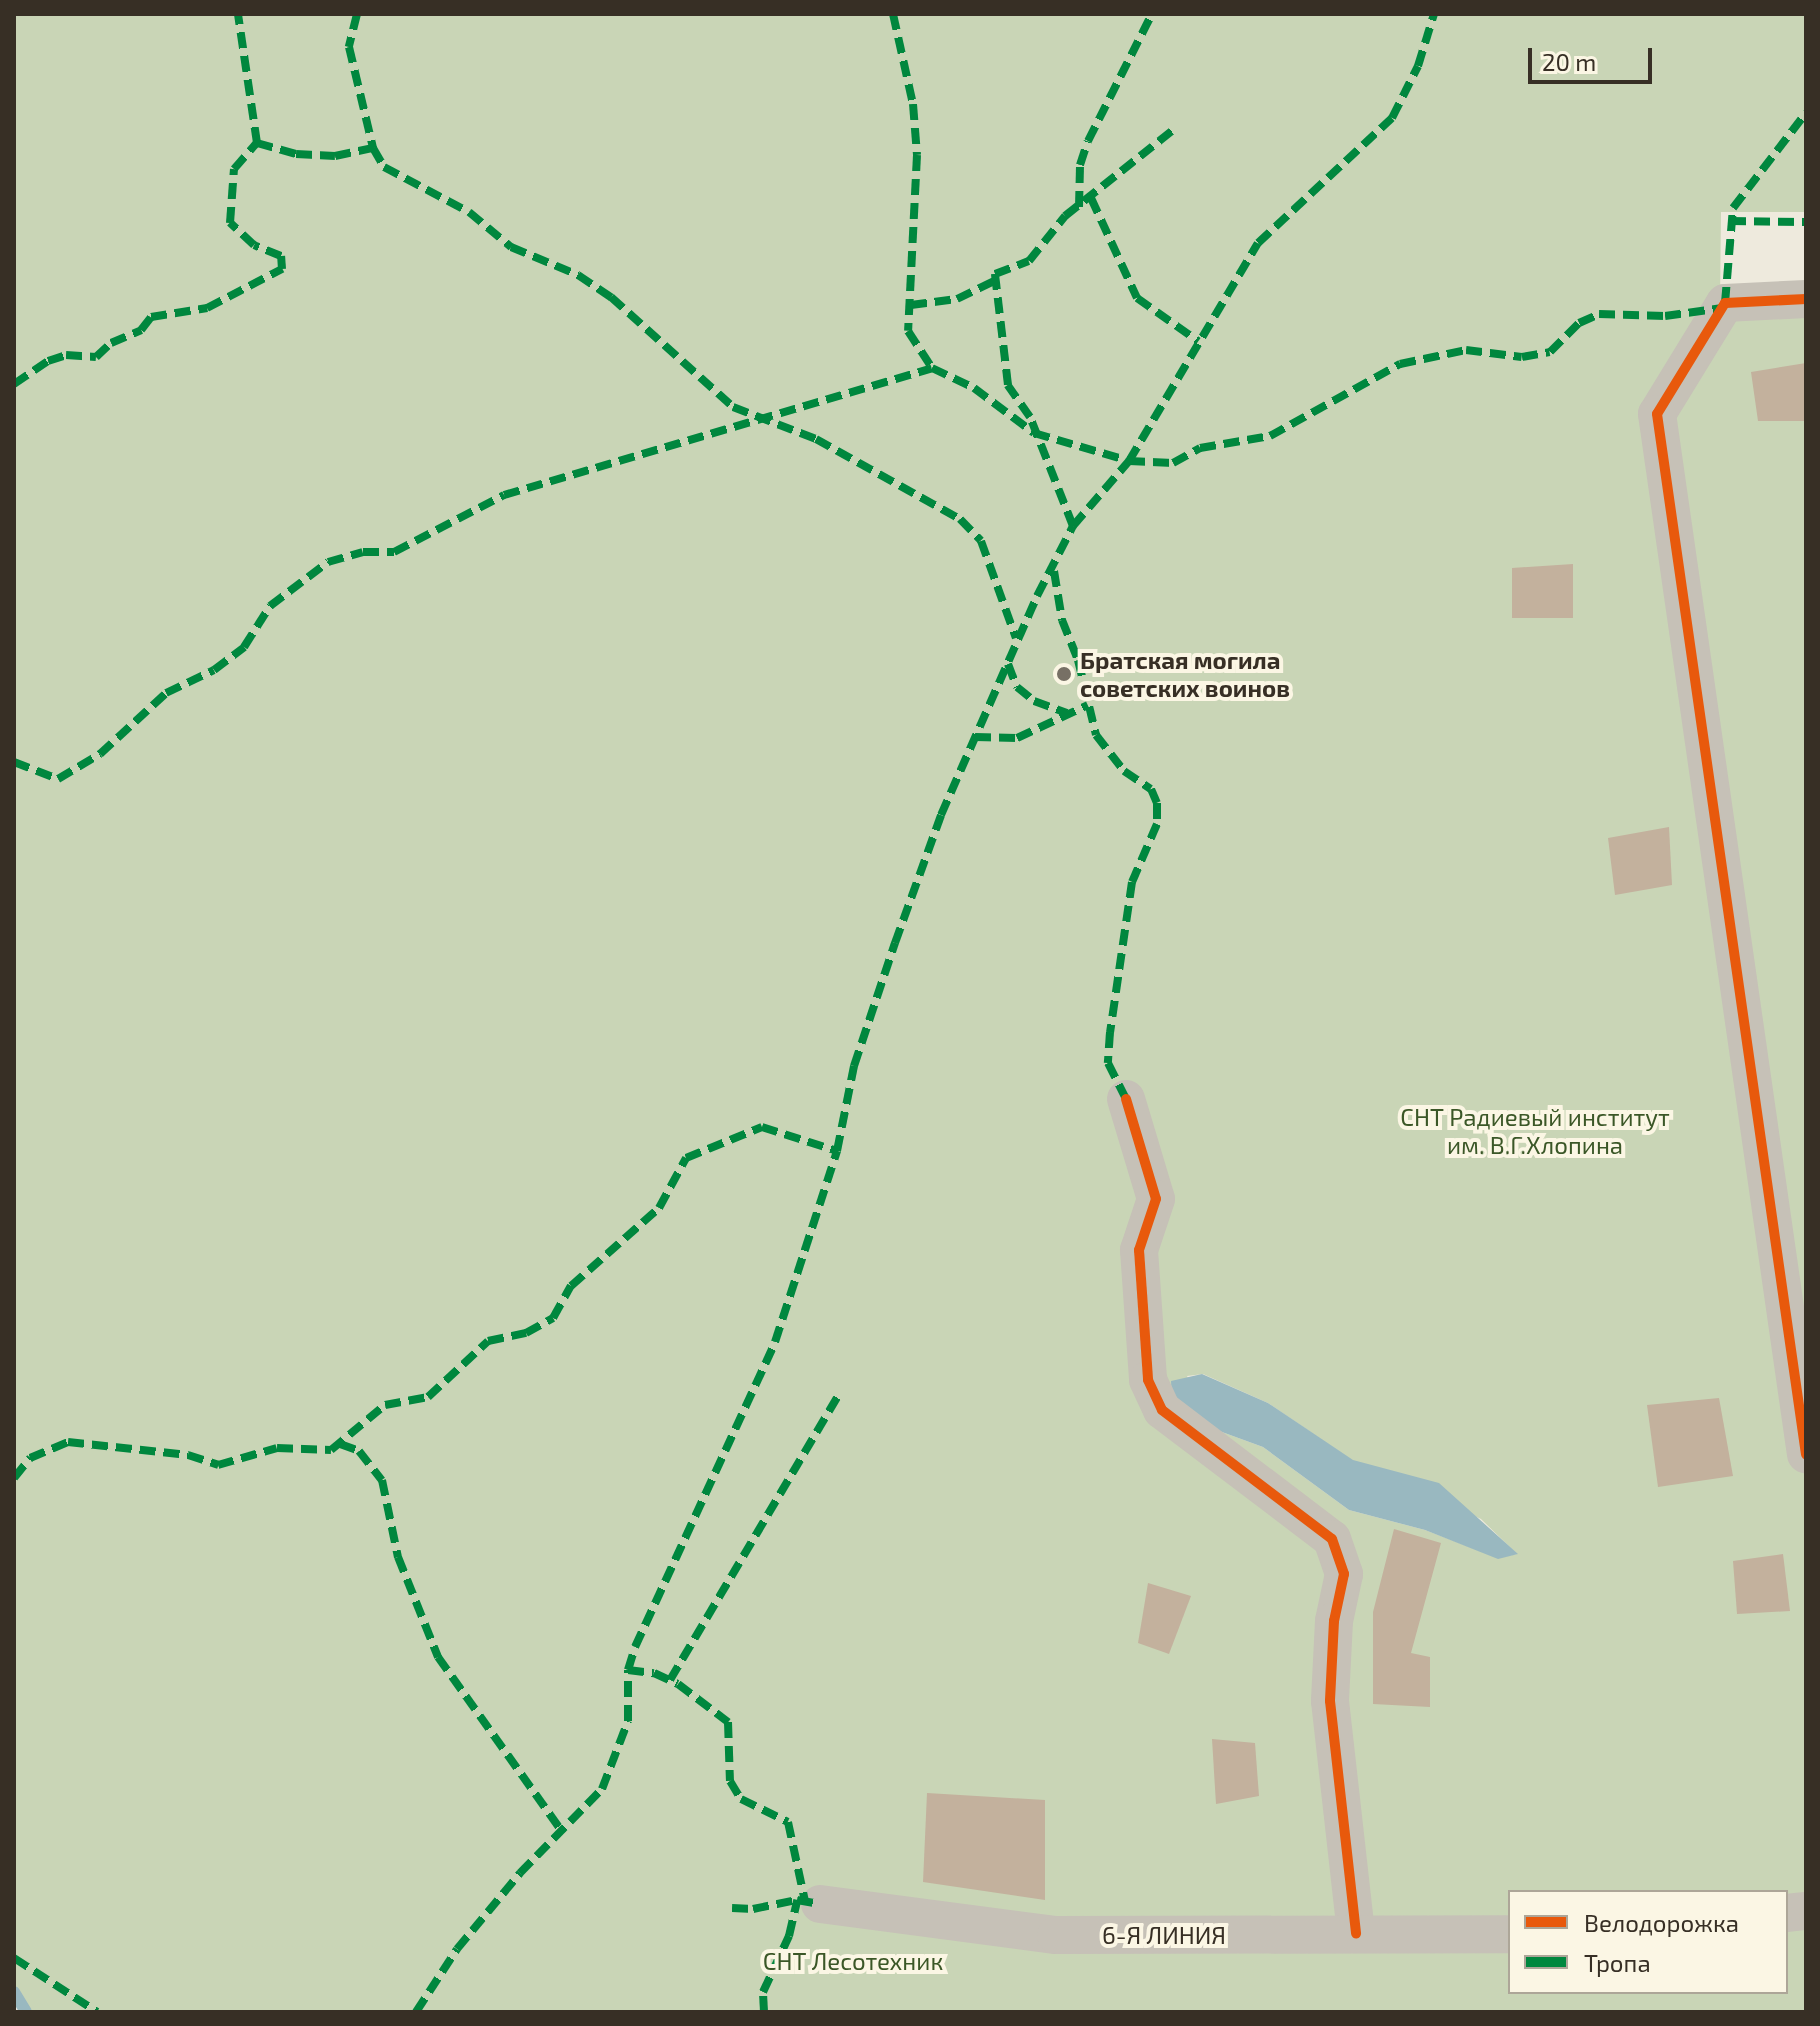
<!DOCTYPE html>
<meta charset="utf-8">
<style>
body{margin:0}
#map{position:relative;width:1820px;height:2026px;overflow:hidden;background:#eeeadd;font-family:"Exo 2",sans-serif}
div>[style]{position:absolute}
.green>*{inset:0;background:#c9d5b6}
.water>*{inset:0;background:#99b8c0}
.stream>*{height:12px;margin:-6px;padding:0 6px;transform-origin:6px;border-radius:6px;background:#99b8c0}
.building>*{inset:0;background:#c3b19d}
.minor>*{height:38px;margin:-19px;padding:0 19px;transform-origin:19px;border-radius:19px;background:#c6c1b7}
.quiet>*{height:8px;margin-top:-4px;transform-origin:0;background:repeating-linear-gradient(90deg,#00873e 0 16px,transparent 0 24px)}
.cycleway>*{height:10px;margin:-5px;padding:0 5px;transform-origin:5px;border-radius:5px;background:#e8590c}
.dots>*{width:22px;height:22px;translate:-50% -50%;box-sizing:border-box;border:4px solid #fbf6e4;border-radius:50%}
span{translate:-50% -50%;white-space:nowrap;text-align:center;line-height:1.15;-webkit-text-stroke:8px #fbf6e4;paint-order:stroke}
.poi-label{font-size:24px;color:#372f25;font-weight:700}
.left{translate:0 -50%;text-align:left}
.park-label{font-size:24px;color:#3b5727}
.street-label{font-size:24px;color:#372f25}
.frame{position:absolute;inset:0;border:16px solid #372f25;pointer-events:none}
.legend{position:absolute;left:1508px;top:1890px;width:280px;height:104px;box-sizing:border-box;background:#fbf6e4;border:2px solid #ada698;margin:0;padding:10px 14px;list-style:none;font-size:24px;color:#372f25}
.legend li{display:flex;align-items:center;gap:16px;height:40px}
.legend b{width:40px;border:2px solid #ada698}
.scale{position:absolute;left:1528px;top:48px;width:124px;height:36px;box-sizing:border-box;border:4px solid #372f25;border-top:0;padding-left:10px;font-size:24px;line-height:28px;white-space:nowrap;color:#372f25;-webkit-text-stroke:6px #fbf6e4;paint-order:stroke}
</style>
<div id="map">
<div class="green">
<i style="clip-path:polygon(evenodd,14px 14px,1806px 14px,1806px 212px,1721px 212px,1720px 303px,1806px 298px,1806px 2012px,26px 2012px,14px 1992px,14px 14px,1203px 1374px,1268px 1403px,1353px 1461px,1481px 1519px,1517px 1554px,1498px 1558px,1425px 1530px,1349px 1510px,1263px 1447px,1211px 1428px,1187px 1376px,1203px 1374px,14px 14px,1510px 1892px,1786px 1892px,1786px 1992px,1510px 1992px,1510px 1892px)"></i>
</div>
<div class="water">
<i style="clip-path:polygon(1202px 1374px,1268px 1403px,1353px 1460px,1439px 1483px,1518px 1554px,1498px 1559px,1425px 1530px,1349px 1510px,1263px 1447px,1211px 1428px,1172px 1398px,1171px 1381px)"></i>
</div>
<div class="stream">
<i style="left:14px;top:1992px;width:23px;rotate:59deg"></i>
</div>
<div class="building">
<i style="clip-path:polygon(1806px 363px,1806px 421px,1758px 421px,1751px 372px)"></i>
<i style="clip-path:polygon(1573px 564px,1573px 618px,1512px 618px,1512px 568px)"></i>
<i style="clip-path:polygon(1669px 827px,1672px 885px,1615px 895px,1608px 838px)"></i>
<i style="clip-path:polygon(1719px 1398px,1733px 1476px,1658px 1487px,1647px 1405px)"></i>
<i style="clip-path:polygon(1394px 1529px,1441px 1543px,1411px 1653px,1430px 1657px,1430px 1707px,1373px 1704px,1373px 1612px)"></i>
<i style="clip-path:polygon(1783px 1554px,1790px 1611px,1737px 1614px,1733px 1561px)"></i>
<i style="clip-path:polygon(1148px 1583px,1191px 1596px,1169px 1654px,1138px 1643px)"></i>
<i style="clip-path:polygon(1212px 1739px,1255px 1743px,1259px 1796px,1216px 1804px)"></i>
<i style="clip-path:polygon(927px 1793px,1045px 1800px,1045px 1900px,923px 1882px)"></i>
</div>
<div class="minor">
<i style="left:1806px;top:299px;width:81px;rotate:177.2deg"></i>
<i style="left:1725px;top:303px;width:130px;rotate:121.5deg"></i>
<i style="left:1657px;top:414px;width:1051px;rotate:81.85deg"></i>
<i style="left:1126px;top:1099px;width:104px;rotate:73.3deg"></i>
<i style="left:1156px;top:1199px;width:54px;rotate:108.4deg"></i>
<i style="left:1139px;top:1250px;width:130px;rotate:86deg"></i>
<i style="left:1148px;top:1380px;width:33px;rotate:65deg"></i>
<i style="left:1162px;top:1410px;width:213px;rotate:37.2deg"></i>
<i style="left:1332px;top:1539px;width:37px;rotate:71deg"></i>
<i style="left:1344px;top:1574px;width:48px;rotate:102deg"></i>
<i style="left:1334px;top:1621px;width:80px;rotate:92.9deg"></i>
<i style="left:1330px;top:1701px;width:234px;rotate:83.6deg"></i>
<i style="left:820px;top:1904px;width:238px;rotate:7.5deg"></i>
<i style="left:1056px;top:1935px;width:454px;rotate:-0.1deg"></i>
<i style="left:1786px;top:1913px;width:20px;rotate:-6deg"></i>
</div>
<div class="quiet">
<i style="left:357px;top:14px;width:34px;rotate:104deg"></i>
<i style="left:349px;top:47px;width:104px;rotate:76.6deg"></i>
<i style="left:373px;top:148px;width:22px;rotate:60deg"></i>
<i style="left:384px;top:167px;width:96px;rotate:27.9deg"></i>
<i style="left:469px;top:212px;width:55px;rotate:39.8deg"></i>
<i style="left:511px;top:247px;width:73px;rotate:22.7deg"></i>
<i style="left:578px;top:275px;width:40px;rotate:34deg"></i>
<i style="left:611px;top:297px;width:164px;rotate:42deg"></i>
<i style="left:733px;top:407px;width:89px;rotate:21.1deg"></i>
<i style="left:816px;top:439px;width:165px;rotate:29.1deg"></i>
<i style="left:960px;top:519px;width:30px;rotate:46deg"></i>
<i style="left:981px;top:541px;width:103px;rotate:70.2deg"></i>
<i style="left:893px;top:14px;width:92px;rotate:77.5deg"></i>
<i style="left:913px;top:104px;width:51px;rotate:85.5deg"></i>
<i style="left:917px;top:155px;width:176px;rotate:92.9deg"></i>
<i style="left:908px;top:331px;width:44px;rotate:57deg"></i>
<i style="left:257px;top:143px;width:41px;rotate:15.8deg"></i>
<i style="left:296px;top:154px;width:39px;rotate:3deg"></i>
<i style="left:335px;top:156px;width:39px;rotate:-12deg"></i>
<i style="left:1091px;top:198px;width:110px;rotate:65.3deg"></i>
<i style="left:1137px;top:298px;width:75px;rotate:35.2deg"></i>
<i style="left:1079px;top:207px;width:42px;rotate:-88.6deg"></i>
<i style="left:1080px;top:165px;width:25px;rotate:-72deg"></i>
<i style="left:1088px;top:141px;width:142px;rotate:-63.3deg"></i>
<i style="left:1730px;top:221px;width:76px;rotate:0.8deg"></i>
<i style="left:1725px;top:303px;width:95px;rotate:-85.2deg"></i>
<i style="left:1733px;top:208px;width:120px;rotate:-52.5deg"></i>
<i style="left:911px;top:305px;width:46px;rotate:-7.4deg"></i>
<i style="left:957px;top:299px;width:41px;rotate:-25.9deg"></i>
<i style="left:14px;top:384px;width:41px;rotate:-34.1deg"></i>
<i style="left:48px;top:361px;width:19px;rotate:-18deg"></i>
<i style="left:66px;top:355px;width:30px;rotate:4deg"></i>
<i style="left:96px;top:357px;width:21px;rotate:-43deg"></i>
<i style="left:111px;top:343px;width:33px;rotate:-23deg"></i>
<i style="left:141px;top:330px;width:16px;rotate:-52deg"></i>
<i style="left:151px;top:317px;width:57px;rotate:-9.1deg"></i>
<i style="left:207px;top:308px;width:85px;rotate:-27.5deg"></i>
<i style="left:282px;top:269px;width:13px;rotate:-94deg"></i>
<i style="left:281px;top:256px;width:29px;rotate:-158deg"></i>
<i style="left:254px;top:245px;width:33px;rotate:-137deg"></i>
<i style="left:230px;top:223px;width:54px;rotate:-85.8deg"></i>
<i style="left:234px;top:169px;width:35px;rotate:-49deg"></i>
<i style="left:257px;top:143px;width:130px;rotate:-98.4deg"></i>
<i style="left:1073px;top:526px;width:117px;rotate:-111.5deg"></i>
<i style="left:1030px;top:417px;width:39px;rotate:-125deg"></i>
<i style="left:1008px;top:385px;width:112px;rotate:-96.7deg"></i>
<i style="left:995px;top:274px;width:36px;rotate:-21deg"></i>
<i style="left:1029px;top:261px;width:58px;rotate:-51.3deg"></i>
<i style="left:1065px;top:216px;width:143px;rotate:-38.5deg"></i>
<i style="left:1054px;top:571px;width:50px;rotate:80.7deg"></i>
<i style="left:1062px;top:620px;width:43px;rotate:68.2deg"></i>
<i style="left:1078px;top:660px;width:77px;rotate:76.5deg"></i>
<i style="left:1096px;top:735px;width:46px;rotate:52.1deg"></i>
<i style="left:1124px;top:771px;width:32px;rotate:34deg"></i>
<i style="left:1151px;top:789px;width:15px;rotate:67deg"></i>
<i style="left:1157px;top:803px;width:21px;rotate:90deg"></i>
<i style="left:1157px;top:824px;width:63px;rotate:113.3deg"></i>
<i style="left:1132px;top:882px;width:152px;rotate:98.3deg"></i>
<i style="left:1110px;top:1032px;width:31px;rotate:94deg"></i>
<i style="left:1108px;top:1063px;width:40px;rotate:63.4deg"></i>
<i style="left:1008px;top:664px;width:25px;rotate:69deg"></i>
<i style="left:1017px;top:687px;width:22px;rotate:39deg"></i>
<i style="left:1034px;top:701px;width:35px;rotate:20deg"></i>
<i style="left:975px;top:737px;width:42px;rotate:1.4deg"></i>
<i style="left:1017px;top:738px;width:78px;rotate:-24.9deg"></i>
<i style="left:14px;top:762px;width:47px;rotate:21.1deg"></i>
<i style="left:58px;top:779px;width:49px;rotate:-30.8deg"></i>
<i style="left:100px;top:754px;width:90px;rotate:-42.7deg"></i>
<i style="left:166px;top:693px;width:53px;rotate:-25.6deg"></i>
<i style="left:214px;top:670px;width:38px;rotate:-37deg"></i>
<i style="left:244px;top:647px;width:49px;rotate:-57.6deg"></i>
<i style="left:270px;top:606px;width:73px;rotate:-37.2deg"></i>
<i style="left:328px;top:562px;width:36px;rotate:-16deg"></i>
<i style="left:363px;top:552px;width:31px"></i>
<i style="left:394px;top:552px;width:124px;rotate:-27.4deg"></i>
<i style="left:504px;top:495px;width:446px;rotate:-16.5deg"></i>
<i style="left:932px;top:368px;width:47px;rotate:25.5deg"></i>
<i style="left:974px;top:388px;width:75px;rotate:36.9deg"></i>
<i style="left:1034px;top:433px;width:99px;rotate:16.4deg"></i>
<i style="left:1129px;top:461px;width:44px;rotate:2.6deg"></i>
<i style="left:1173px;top:463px;width:31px;rotate:-29deg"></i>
<i style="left:1200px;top:448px;width:71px;rotate:-9.7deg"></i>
<i style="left:1270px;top:436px;width:149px;rotate:-29deg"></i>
<i style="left:1400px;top:364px;width:67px;rotate:-12deg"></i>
<i style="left:1466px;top:350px;width:56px;rotate:7.1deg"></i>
<i style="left:1522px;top:357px;width:28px;rotate:-10deg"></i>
<i style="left:1550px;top:352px;width:41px;rotate:-45deg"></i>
<i style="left:1579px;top:323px;width:22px;rotate:-24deg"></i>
<i style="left:1599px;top:314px;width:66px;rotate:1.7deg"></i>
<i style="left:1665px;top:316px;width:58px;rotate:-8deg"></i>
<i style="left:340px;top:1444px;width:20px;rotate:20deg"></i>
<i style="left:359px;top:1451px;width:37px;rotate:52deg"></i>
<i style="left:382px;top:1480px;width:79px;rotate:78.3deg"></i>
<i style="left:398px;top:1557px;width:108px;rotate:68.2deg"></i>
<i style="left:438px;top:1657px;width:216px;rotate:54.6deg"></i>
<i style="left:14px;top:1478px;width:26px;rotate:-51deg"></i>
<i style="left:30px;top:1458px;width:41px;rotate:-22.8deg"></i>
<i style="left:68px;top:1442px;width:121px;rotate:6.2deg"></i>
<i style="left:188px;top:1455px;width:32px;rotate:18deg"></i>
<i style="left:218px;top:1465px;width:61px;rotate:-16.1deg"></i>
<i style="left:277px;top:1448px;width:54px;rotate:2.1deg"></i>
<i style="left:331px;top:1450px;width:70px;rotate:-39.8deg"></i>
<i style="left:385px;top:1405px;width:44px;rotate:-10.5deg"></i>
<i style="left:428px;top:1397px;width:82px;rotate:-43deg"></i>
<i style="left:488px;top:1341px;width:39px;rotate:-12deg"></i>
<i style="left:526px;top:1333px;width:31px;rotate:-29deg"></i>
<i style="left:553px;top:1318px;width:37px;rotate:-61deg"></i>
<i style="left:571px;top:1286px;width:118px;rotate:-41.6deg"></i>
<i style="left:659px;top:1208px;width:57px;rotate:-61.6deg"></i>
<i style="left:686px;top:1158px;width:82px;rotate:-22.2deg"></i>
<i style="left:762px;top:1127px;width:79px;rotate:17.7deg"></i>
<i style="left:628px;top:1670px;width:26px;rotate:7deg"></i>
<i style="left:654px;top:1673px;width:26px;rotate:25deg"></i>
<i style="left:678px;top:1684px;width:63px;rotate:37.2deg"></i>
<i style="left:728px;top:1722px;width:59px;rotate:88.1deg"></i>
<i style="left:730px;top:1781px;width:21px;rotate:59deg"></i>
<i style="left:741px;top:1799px;width:52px;rotate:26.1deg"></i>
<i style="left:788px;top:1822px;width:81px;rotate:77.9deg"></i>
<i style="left:670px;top:1680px;width:334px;rotate:-59.4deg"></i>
<i style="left:732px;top:1908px;width:21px;rotate:3deg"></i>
<i style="left:753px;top:1909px;width:45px;rotate:-11.6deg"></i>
<i style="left:14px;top:1958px;width:99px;rotate:33deg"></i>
<i style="left:416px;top:2012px;width:75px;rotate:-56.9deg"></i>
<i style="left:457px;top:1949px;width:99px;rotate:-50.3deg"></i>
<i style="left:520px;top:1873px;width:117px;rotate:-45.7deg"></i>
<i style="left:602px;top:1789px;width:73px;rotate:-69.1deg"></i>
<i style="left:628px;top:1721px;width:51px;rotate:-90deg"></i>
<i style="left:628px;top:1670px;width:24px;rotate:-73deg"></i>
<i style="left:635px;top:1647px;width:336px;rotate:-65.3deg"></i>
<i style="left:775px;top:1342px;width:201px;rotate:-72deg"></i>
<i style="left:837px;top:1151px;width:87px;rotate:-78.7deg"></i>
<i style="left:854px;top:1066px;width:130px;rotate:-71.6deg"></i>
<i style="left:895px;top:943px;width:136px;rotate:-70.2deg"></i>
<i style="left:941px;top:815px;width:239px;rotate:-66.3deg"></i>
<i style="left:1037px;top:596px;width:79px;rotate:-62.8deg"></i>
<i style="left:1073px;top:526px;width:86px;rotate:-49.3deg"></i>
<i style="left:1129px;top:461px;width:253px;rotate:-59.4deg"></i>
<i style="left:1258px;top:243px;width:183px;rotate:-43deg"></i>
<i style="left:1392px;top:118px;width:58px;rotate:-63.4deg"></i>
<i style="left:1418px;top:66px;width:54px;rotate:-72.9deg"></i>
<i style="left:764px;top:2012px;width:20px;rotate:-93deg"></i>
<i style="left:763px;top:1992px;width:62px;rotate:-65.1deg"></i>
<i style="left:789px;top:1936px;width:37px;rotate:-77deg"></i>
<i style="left:797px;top:1900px;width:23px;rotate:10deg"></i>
</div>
<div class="cycleway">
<i style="left:1806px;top:299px;width:81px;rotate:177.2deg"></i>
<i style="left:1725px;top:303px;width:130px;rotate:121.5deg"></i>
<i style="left:1657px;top:414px;width:1051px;rotate:81.85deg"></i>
<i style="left:1126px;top:1099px;width:104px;rotate:73.3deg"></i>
<i style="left:1156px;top:1199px;width:54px;rotate:108.4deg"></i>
<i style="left:1139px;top:1250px;width:130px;rotate:86deg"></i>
<i style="left:1148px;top:1380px;width:33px;rotate:65deg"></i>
<i style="left:1162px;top:1410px;width:213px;rotate:37.2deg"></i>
<i style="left:1332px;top:1539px;width:37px;rotate:71deg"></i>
<i style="left:1344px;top:1574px;width:48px;rotate:102deg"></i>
<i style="left:1334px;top:1621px;width:80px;rotate:92.9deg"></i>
<i style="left:1330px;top:1701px;width:234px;rotate:83.6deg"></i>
</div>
<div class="dots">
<i style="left:1064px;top:674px;background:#777065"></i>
</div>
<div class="poi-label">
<span class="left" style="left:1080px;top:674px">Братская могила<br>советских воинов</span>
</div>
<div class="park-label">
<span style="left:1535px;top:1131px">СНТ Радиевый институт<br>им. В.Г.Хлопина</span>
<span style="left:853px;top:1961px">СНТ Лесотехник</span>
</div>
<div class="street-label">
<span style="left:1164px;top:1935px">6-Я ЛИНИЯ</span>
</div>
<div class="frame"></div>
<ul class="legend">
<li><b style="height:10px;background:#e8590c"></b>Велодорожка</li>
<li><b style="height:10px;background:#00873e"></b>Тропа</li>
</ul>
<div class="scale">20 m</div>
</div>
